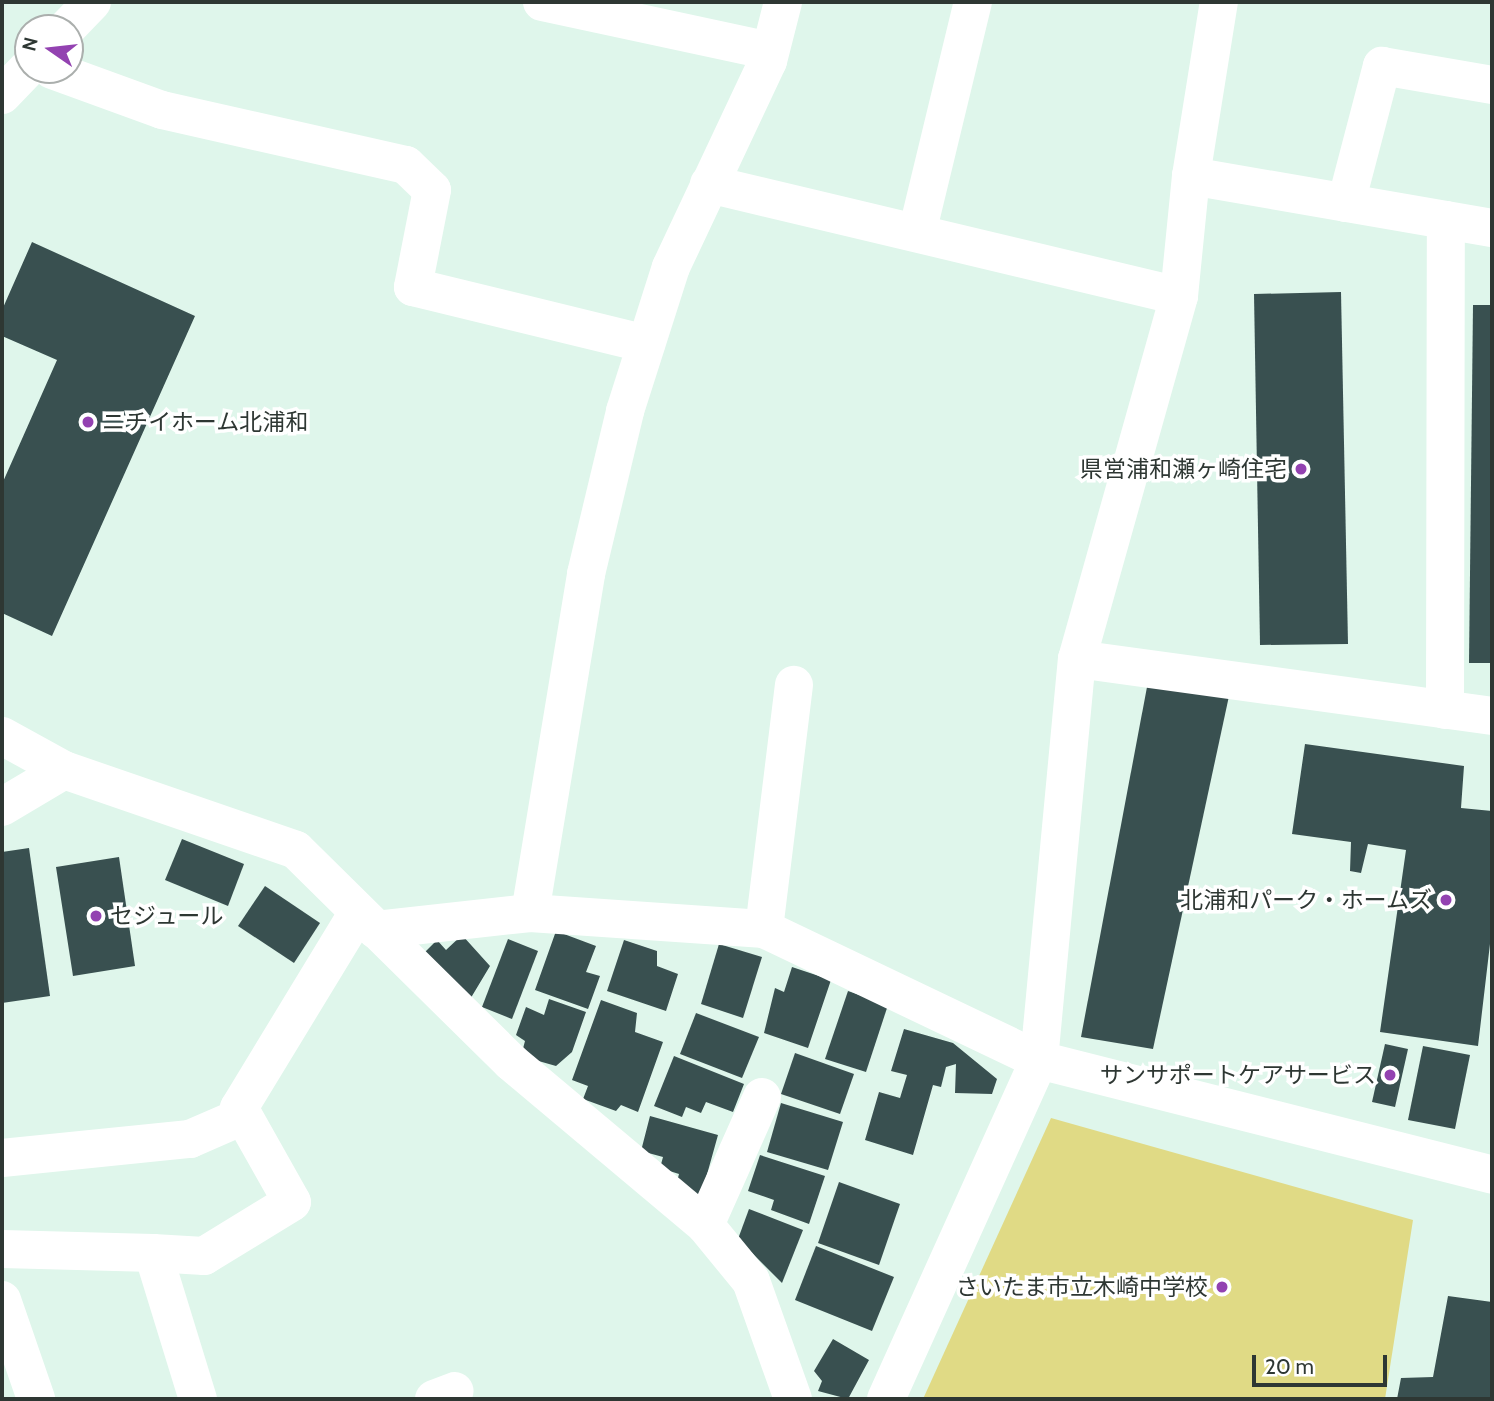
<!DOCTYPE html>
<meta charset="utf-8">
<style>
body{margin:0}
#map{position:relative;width:1494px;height:1401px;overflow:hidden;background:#dff6eb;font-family:Cabin,"Noto Sans JP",sans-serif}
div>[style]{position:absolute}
.green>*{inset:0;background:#e0da85}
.building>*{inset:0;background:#395050}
.minor>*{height:38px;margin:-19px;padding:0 19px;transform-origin:19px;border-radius:19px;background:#fff}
.dots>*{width:19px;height:19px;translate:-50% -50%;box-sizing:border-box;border:4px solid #fff;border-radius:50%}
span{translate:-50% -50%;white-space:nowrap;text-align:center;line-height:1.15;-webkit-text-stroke:7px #fff;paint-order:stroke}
.poi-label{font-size:23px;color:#2e3733}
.left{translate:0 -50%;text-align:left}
.right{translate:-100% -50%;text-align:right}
.frame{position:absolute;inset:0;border:4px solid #2e3733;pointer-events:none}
.north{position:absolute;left:14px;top:14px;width:70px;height:70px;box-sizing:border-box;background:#fff;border:2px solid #abafad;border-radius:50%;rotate:284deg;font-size:19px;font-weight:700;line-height:28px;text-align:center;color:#2e3733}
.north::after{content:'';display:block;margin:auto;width:24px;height:32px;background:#9342b1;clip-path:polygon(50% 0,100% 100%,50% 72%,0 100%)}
.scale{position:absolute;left:1252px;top:1355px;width:135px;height:32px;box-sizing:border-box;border:4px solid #2e3733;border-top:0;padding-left:9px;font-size:21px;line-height:24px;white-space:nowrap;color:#2e3733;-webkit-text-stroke:5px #fff;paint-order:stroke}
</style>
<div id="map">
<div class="green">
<i style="clip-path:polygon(1051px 1118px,1413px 1220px,1385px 1399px,923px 1399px)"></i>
</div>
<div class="building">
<i style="clip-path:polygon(32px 242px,195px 316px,52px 636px,2px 613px,2px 484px,57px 360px,2px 336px,2px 310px)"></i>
<i style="clip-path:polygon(1341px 292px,1348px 644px,1260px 645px,1254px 294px)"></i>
<i style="clip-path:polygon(1473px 305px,1492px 305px,1492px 663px,1469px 663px)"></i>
<i style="clip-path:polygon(1147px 687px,1229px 696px,1153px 1049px,1081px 1037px)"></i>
<i style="clip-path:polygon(1305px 744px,1464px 766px,1461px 808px,1492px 811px,1492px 927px,1478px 1046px,1380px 1032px,1406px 850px,1368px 844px,1361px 873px,1350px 871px,1351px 842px,1292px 834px)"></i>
<i style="clip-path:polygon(182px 839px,244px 864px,228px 906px,165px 880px)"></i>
<i style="clip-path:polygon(29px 848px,50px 996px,2px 1003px,2px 852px)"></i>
<i style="clip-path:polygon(119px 857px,135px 966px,73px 976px,56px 867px)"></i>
<i style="clip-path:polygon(265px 886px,320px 923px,294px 963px,238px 926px)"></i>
<i style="clip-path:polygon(556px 931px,596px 946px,586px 972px,600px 976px,588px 1009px,535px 990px)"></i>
<i style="clip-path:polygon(462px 935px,490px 966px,469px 1001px,425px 952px,437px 940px,446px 950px)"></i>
<i style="clip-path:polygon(508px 939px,538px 951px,512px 1019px,482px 1007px)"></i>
<i style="clip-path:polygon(624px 940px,657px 951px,657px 966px,678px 974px,666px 1011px,607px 991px)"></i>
<i style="clip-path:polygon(719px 944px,762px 957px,743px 1018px,701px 1004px)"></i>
<i style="clip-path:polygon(792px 967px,831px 980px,808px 1048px,764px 1033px,775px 988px,784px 992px)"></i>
<i style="clip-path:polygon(848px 991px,888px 1005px,866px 1072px,825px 1059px)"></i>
<i style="clip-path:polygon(549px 999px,586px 1012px,572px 1052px,556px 1066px,521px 1056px,525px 1041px,516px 1035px,526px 1007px,544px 1015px)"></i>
<i style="clip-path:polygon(601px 1000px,637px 1013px,635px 1032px,663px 1042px,638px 1112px,621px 1105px,616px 1111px,583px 1099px,588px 1086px,572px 1080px)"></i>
<i style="clip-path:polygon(696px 1013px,759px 1037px,742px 1078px,680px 1054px)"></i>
<i style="clip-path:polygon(904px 1029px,953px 1043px,997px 1079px,992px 1094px,955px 1093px,956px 1064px,946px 1067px,941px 1087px,933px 1085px,913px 1155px,865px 1140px,879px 1092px,900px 1098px,907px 1075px,891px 1071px)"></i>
<i style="clip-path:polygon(1385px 1044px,1408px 1049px,1395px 1107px,1372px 1102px)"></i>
<i style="clip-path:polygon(1423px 1046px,1470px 1055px,1455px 1129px,1408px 1120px)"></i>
<i style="clip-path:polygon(795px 1053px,854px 1074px,840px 1114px,781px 1094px)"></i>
<i style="clip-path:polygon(674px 1056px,744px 1084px,733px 1112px,706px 1102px,701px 1113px,686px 1107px,682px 1117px,654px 1106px)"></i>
<i style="clip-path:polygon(781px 1103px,843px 1122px,828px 1170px,767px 1152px)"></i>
<i style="clip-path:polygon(650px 1116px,718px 1135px,701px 1196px,675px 1189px,679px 1174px,660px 1168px,663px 1157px,641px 1151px)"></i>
<i style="clip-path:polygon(760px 1155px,825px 1176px,809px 1224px,771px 1210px,774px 1200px,748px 1191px)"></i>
<i style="clip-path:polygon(839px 1182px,900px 1204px,879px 1265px,818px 1243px)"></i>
<i style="clip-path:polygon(749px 1209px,803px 1230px,782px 1283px,738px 1239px)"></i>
<i style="clip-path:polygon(816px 1246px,894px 1277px,872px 1331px,795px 1300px)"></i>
<i style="clip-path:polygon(1448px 1296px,1492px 1302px,1492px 1399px,1397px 1399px,1401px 1378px,1433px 1377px)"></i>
<i style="clip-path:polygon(833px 1339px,869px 1360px,848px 1399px,818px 1391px,822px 1381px,814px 1371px)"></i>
</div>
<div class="minor">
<i style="left:542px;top:2px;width:233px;rotate:12.1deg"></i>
<i style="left:67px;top:28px;width:36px;rotate:-46deg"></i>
<i style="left:52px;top:70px;width:117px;rotate:20deg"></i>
<i style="left:162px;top:110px;width:250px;rotate:12.7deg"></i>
<i style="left:406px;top:165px;width:36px;rotate:44deg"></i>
<i style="left:432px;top:190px;width:99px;rotate:101.1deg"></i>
<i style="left:413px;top:287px;width:240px;rotate:13.7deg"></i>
<i style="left:2px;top:95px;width:37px;rotate:-46deg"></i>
<i style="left:1191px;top:176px;width:305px;rotate:9.8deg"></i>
<i style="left:709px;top:184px;width:483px;rotate:13.4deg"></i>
<i style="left:1346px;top:203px;width:142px;rotate:-75.3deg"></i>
<i style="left:1382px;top:66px;width:112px;rotate:9.8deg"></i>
<i style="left:917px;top:233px;width:238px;rotate:-76.4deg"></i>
<i style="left:1077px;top:659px;width:419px;rotate:7.8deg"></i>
<i style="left:1445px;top:710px;width:490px;rotate:-89.9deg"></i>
<i style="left:2px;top:736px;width:71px;rotate:28.7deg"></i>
<i style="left:64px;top:770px;width:245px;rotate:19deg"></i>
<i style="left:296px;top:850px;width:302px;rotate:44.6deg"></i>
<i style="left:511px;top:1062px;width:253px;rotate:40deg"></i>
<i style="left:705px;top:1225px;width:72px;rotate:50.6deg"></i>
<i style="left:751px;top:1281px;width:125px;rotate:70.4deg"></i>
<i style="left:2px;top:807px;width:72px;rotate:-30.8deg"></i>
<i style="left:530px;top:913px;width:344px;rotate:-80.6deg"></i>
<i style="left:586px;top:574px;width:168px;rotate:-76.5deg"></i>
<i style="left:625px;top:411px;width:151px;rotate:-72.3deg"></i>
<i style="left:671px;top:267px;width:228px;rotate:-64.8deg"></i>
<i style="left:768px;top:61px;width:61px;rotate:-75.7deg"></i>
<i style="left:764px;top:929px;width:246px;rotate:-83deg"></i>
<i style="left:376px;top:930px;width:155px;rotate:-6.3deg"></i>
<i style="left:530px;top:913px;width:235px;rotate:3.9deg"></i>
<i style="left:764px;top:929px;width:305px;rotate:25.5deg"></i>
<i style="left:1039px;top:1060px;width:467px;rotate:14.2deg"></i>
<i style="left:2px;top:1158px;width:189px;rotate:-5.8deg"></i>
<i style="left:190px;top:1139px;width:58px;rotate:-23.5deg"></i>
<i style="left:705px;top:1225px;width:140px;rotate:-66deg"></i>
<i style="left:2px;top:1249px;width:151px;rotate:1.5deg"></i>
<i style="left:153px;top:1253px;width:153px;rotate:72.9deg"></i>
<i style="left:153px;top:1253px;width:51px;rotate:3.4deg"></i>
<i style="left:204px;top:1256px;width:103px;rotate:-31.5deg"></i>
<i style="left:292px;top:1202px;width:108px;rotate:-119.4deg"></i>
<i style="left:239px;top:1108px;width:229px;rotate:-58.7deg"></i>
<i style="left:2px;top:1300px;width:105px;rotate:71deg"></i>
<i style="left:434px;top:1399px;width:22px;rotate:-21deg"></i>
<i style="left:886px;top:1399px;width:372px;rotate:-65.7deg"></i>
<i style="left:1039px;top:1060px;width:403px;rotate:-84.6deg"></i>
<i style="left:1077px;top:659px;width:377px;rotate:-74.3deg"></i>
<i style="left:1179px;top:296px;width:121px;rotate:-84.3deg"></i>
<i style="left:1191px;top:176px;width:176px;rotate:-80.9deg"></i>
</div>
<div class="dots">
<i style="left:88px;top:422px;background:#9342b1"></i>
<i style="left:1301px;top:469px;background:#9342b1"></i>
<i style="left:1446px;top:900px;background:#9342b1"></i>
<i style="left:96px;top:916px;background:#9342b1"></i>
<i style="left:1390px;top:1075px;background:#9342b1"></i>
<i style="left:1222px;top:1287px;background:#9342b1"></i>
</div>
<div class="poi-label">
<span class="left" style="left:102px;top:422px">ニチイホーム北浦和</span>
<span class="right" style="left:1287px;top:469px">県営浦和瀬ヶ崎住宅</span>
<span class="right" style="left:1432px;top:900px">北浦和パーク・ホームズ</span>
<span class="left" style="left:110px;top:916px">セジュール</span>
<span class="right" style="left:1376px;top:1075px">サンサポートケアサービス</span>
<span class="right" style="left:1208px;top:1287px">さいたま市立木崎中学校</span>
</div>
<div class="frame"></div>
<div class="north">N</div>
<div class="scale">20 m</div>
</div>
